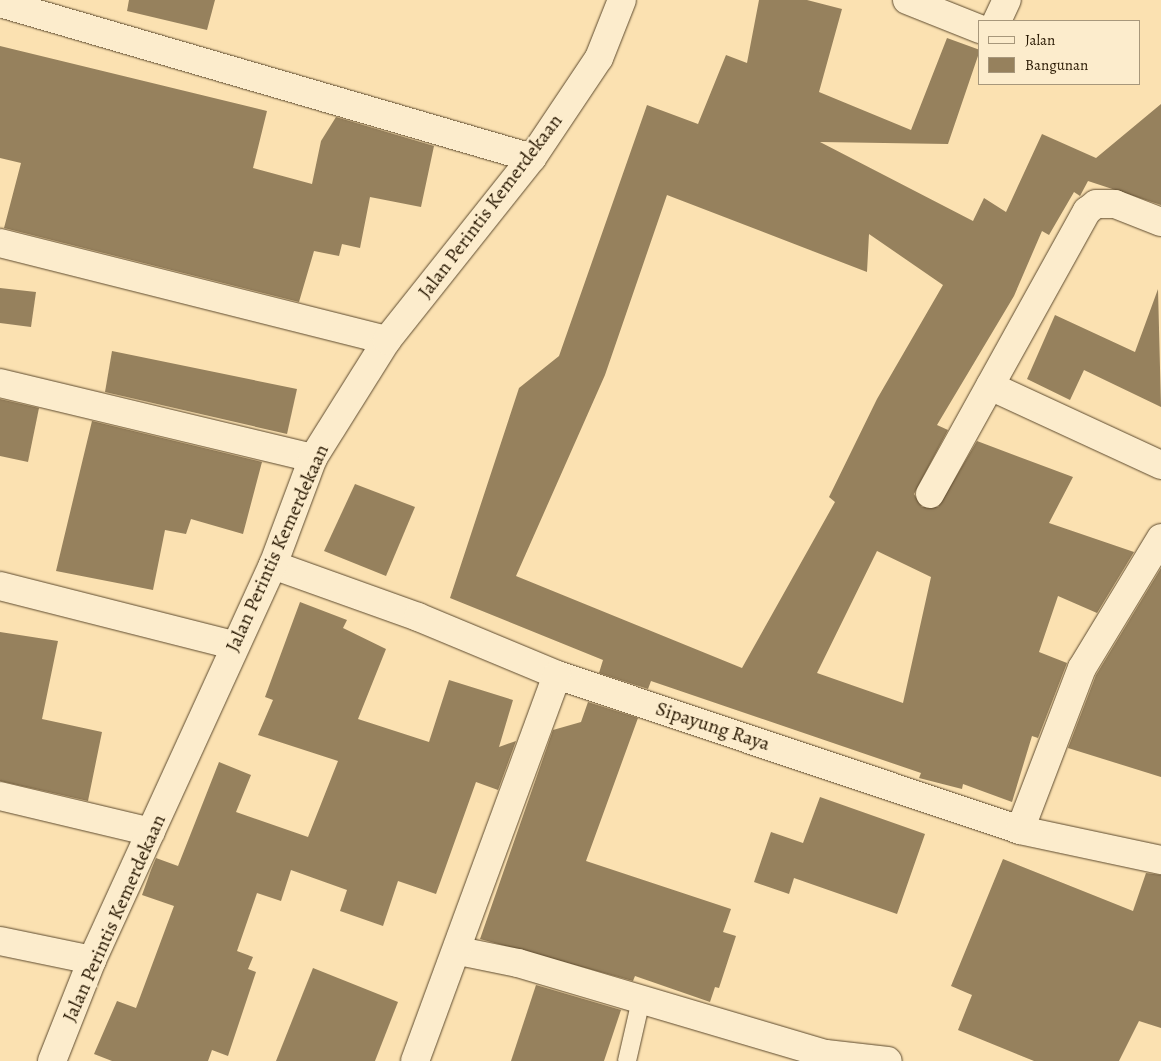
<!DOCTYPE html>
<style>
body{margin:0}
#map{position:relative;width:1161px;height:1061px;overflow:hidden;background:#fbe1b1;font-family:Alegreya,serif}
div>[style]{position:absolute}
.building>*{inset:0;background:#96815d}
.roads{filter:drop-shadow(0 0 1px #5d4a2e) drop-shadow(0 0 1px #5d4a2e)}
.lane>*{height:18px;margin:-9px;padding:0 9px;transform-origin:9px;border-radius:9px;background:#fceccc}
.street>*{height:28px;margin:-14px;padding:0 14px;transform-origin:14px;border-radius:14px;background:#fceccc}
span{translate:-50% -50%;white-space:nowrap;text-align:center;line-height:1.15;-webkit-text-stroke:5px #fceccc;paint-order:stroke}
.street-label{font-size:20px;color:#281802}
.legend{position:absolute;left:978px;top:20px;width:162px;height:65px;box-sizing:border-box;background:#fceccc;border:1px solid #a7977b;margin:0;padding:6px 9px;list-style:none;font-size:15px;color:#281802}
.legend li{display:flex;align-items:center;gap:10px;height:25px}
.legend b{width:25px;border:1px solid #a7977b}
</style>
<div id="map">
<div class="building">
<i style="clip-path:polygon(129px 0,215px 0,207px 30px,127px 11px)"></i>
<i style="clip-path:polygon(evenodd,759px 0,807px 0,842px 9px,819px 92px,911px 130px,947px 38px,980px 50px,948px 144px,820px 142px,973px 221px,984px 198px,1006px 212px,1042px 134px,1096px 158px,1161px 104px,1161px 205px,1088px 181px,1080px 196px,1074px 192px,1049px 235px,1042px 231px,1014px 296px,937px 425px,948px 430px,914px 494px,922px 507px,938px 507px,977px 441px,1073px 477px,1049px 523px,1134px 552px,1097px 613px,1058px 596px,1039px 652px,1067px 663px,1038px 738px,1032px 736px,1012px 802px,963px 784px,962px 789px,919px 778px,921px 773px,651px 681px,648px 689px,599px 673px,603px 660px,450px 598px,519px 388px,559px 356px,647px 105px,698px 124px,726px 55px,747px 63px,759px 0,667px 195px,867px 272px,869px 234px,943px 285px,877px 399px,829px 497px,835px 502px,742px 668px,516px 576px,605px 375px,667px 195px,759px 0,877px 551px,931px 577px,903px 703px,817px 673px,877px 551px)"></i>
<i style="clip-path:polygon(0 46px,267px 111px,253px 168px,312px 184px,321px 141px,336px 117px,434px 146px,421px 207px,370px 197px,360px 248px,342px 244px,339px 256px,314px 251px,299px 302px,4px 228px,21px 163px,0 158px)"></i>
<i style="clip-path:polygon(0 288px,36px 292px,31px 327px,0 323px)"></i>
<i style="clip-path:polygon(1158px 289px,1161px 407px,1084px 370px,1070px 400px,1027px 379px,1055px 315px,1135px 352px)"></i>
<i style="clip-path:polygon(112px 351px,297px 389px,287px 434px,105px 392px)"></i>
<i style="clip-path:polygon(0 399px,39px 408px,28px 462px,0 456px)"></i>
<i style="clip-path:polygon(92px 421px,262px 462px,243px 534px,191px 519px,186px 534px,165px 530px,153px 590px,56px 571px)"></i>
<i style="clip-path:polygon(355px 484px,415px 507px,386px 576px,324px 551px)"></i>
<i style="clip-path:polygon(1161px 568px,1161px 777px,1068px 748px,1096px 675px)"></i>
<i style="clip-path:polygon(300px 602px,347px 620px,343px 628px,386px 649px,358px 719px,429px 742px,449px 680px,513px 700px,499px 747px,516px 741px,498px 790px,476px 782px,436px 894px,398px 881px,383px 926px,340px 911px,347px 890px,291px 870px,281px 901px,257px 893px,237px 951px,253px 957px,248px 969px,256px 972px,228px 1056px,212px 1050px,208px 1061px,112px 1061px,94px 1054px,117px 1001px,136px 1008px,174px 906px,142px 895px,151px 870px,156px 858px,178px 866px,219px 762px,251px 775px,236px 812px,308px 837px,338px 761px,258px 735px,273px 700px,265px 697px)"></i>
<i style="clip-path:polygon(0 632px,58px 641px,42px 719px,102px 732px,88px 801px,0 781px)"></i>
<i style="clip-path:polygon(588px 702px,638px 718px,586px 861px,731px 909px,723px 932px,736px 936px,719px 988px,715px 987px,710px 1002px,635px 976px,633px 981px,480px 939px,553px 730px,581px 722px)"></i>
<i style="clip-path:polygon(820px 797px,925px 834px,897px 914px,794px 878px,789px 894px,754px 882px,771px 832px,803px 843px)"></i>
<i style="clip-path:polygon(1003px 859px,1133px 911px,1146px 873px,1161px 875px,1161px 1028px,1139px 1021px,1119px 1061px,1034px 1061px,958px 1030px,972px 995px,951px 986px)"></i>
<i style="clip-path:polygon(313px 968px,398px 1002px,375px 1061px,276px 1061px)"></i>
<i style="clip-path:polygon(536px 985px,621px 1010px,604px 1061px,511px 1061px)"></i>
</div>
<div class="roads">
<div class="lane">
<i style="left:627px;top:1061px;width:63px;rotate:-77.1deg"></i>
</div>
<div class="street">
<i style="left:907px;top:0;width:79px;rotate:21.7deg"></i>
<i style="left:0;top:3px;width:554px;rotate:16.24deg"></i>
<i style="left:997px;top:21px;width:23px;rotate:-65deg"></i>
<i style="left:0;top:243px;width:399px;rotate:14.1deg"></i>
<i style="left:0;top:383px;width:322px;rotate:13.5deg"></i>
<i style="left:990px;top:386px;width:188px;rotate:24.8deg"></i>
<i style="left:930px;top:494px;width:324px;rotate:-61deg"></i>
<i style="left:1087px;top:211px;width:11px;rotate:-38deg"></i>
<i style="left:1096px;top:204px;width:19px"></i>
<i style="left:1115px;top:204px;width:49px;rotate:21.4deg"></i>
<i style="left:273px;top:565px;width:154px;rotate:19.7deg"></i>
<i style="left:418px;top:617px;width:151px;rotate:22.6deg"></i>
<i style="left:557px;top:675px;width:488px;rotate:18.5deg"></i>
<i style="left:1020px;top:830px;width:144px;rotate:12deg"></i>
<i style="left:0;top:586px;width:241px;rotate:14.2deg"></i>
<i style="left:0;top:796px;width:155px;rotate:13.4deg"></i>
<i style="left:1020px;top:830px;width:173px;rotate:-69.1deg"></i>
<i style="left:1082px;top:668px;width:152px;rotate:-58.7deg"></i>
<i style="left:0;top:941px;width:94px;rotate:11.7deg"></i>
<i style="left:459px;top:951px;width:60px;rotate:11.5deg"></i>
<i style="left:518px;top:963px;width:321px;rotate:16.5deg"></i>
<i style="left:826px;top:1054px;width:62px;rotate:6.4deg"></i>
<i style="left:52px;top:1061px;width:109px;rotate:-68.4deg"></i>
<i style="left:92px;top:960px;width:434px;rotate:-65.4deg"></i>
<i style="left:273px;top:565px;width:114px;rotate:-69.5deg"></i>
<i style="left:313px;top:458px;width:139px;rotate:-57.9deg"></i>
<i style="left:387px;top:340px;width:233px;rotate:-51.5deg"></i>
<i style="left:532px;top:158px;width:120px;rotate:-56.2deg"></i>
<i style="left:599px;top:58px;width:62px;rotate:-68.4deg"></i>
<i style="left:415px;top:1061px;width:411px;rotate:-69.8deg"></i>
</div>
</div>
<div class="street-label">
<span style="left:490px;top:206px;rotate:-53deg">Jalan Perintis Kemerdekaan</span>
<span style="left:277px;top:548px;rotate:-66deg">Jalan Perintis Kemerdekaan</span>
<span style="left:713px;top:726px;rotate:18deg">Sipayung Raya</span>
<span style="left:114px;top:918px;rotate:-66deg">Jalan Perintis Kemerdekaan</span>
</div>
<ul class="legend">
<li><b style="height:6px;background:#fceccc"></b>Jalan</li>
<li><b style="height:14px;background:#96815d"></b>Bangunan</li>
</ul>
</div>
